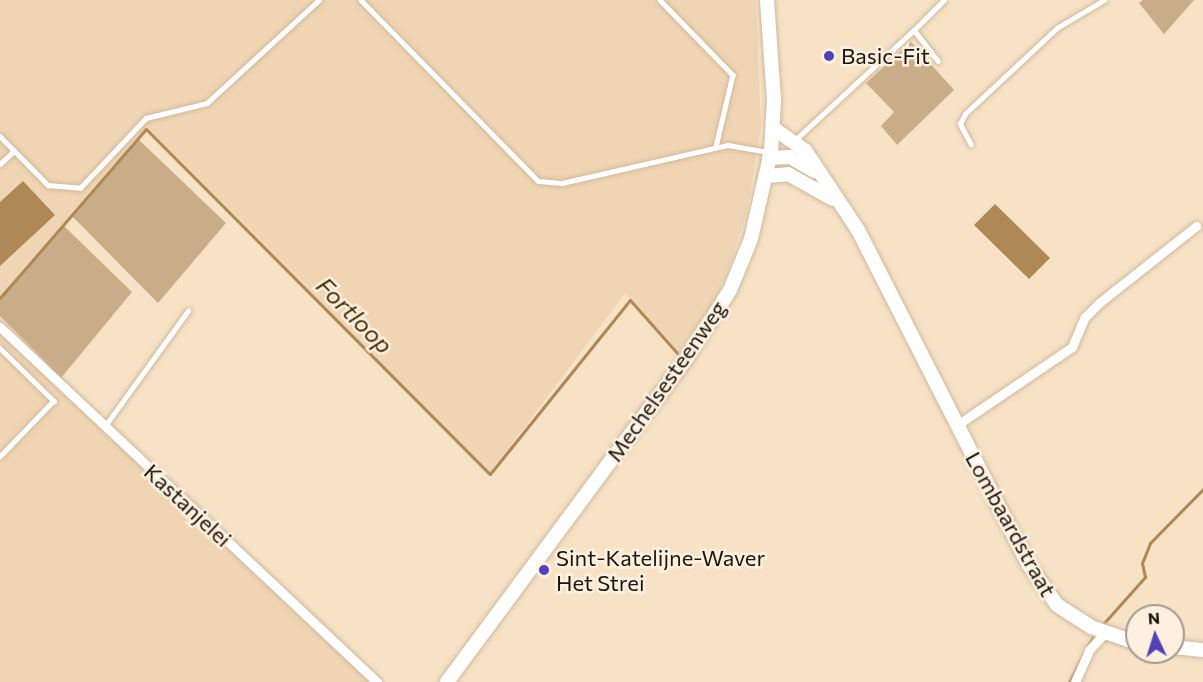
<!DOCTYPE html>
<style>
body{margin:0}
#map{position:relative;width:1203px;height:682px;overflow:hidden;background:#f7e2c6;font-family:Commissioner,sans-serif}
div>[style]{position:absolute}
.built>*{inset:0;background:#f0d5b4}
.green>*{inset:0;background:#c9ad89}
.water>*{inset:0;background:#af8955}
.stream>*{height:3px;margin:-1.5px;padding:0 1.5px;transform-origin:1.5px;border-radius:1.5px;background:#af8955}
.roads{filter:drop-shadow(0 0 2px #cfba9f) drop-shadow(0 0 2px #cfba9f)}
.lane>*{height:4.5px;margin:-2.25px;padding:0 2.25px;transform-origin:2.25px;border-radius:2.25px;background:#fff}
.street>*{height:9px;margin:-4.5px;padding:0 4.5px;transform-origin:4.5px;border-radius:4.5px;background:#fff}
.secondary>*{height:14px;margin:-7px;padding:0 7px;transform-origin:7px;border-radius:7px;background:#fff}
.dots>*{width:16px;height:16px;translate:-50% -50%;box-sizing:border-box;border:3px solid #fdf0e0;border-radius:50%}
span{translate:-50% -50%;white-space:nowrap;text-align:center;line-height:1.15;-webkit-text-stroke:5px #fdf0e0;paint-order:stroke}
.poi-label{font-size:22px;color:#1c150b}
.left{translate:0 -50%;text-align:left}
.street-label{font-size:22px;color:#1c150b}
.water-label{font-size:24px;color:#432900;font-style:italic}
.north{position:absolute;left:1125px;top:604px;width:60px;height:60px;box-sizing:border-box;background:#fdf0e0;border:2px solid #a3988b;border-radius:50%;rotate:356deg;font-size:16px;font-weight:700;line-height:24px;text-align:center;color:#1c150b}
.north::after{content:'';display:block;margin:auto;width:21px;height:27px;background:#5441b8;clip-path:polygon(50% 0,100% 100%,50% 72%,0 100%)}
</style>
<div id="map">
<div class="built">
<i style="clip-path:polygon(0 0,756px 0,761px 126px,747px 212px,731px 262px,714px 302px,679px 353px,625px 293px,488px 476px,146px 130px,0 296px)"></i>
<i style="clip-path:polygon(0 318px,378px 682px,0 682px)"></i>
</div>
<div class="green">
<i style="clip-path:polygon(1143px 0,1194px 0,1164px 34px,1139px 3px)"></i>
<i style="clip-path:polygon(911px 42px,954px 90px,897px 145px,881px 126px,894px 112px,866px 83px)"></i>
<i style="clip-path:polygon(138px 139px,226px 223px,158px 303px,71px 215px)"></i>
<i style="clip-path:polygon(63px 225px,132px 292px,61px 378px,0 316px,0 296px)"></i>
</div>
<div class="water">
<i style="clip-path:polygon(23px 181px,55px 215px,0 266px,0 202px)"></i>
<i style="clip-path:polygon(995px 204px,1050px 258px,1029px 279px,974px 225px)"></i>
</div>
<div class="stream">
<i style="left:0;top:298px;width:223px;rotate:-49.2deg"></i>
<i style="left:146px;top:129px;width:487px;rotate:45.1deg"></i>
<i style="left:490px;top:474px;width:223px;rotate:-51.2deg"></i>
<i style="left:630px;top:300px;width:71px;rotate:48.4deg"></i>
<i style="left:1104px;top:623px;width:62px;rotate:-48.3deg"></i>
<i style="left:1145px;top:577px;width:14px;rotate:-102deg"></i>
<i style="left:1142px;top:563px;width:22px;rotate:-68deg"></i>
<i style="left:1150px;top:543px;width:76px;rotate:-45.5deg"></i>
<i style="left:1069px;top:682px;width:50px;rotate:-62.4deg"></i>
</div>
<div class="roads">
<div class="lane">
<i style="left:361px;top:0;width:253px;rotate:45.6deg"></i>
<i style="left:538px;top:181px;width:24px;rotate:5deg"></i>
<i style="left:562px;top:183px;width:170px;rotate:-12.9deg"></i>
<i style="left:728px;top:145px;width:41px;rotate:9.9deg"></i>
<i style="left:660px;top:0;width:105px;rotate:45.8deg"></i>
<i style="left:733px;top:75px;width:74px;rotate:103.3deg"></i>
<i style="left:914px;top:30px;width:42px;rotate:-45deg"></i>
<i style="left:0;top:136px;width:69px;rotate:45.6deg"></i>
<i style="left:48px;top:185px;width:32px;rotate:5deg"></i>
<i style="left:80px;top:188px;width:96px;rotate:-46.7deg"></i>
<i style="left:146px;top:118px;width:63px;rotate:-13.8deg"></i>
<i style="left:207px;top:103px;width:152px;rotate:-42.6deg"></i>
<i style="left:794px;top:141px;width:163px;rotate:-42.8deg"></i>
<i style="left:914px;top:30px;width:39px;rotate:52deg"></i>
<i style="left:971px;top:145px;width:24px;rotate:-118deg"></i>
<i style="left:960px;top:124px;width:11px;rotate:-63deg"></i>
<i style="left:965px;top:114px;width:126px;rotate:-43.1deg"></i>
<i style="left:1057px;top:28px;width:55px;rotate:-30.8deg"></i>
<i style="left:0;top:164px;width:19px;rotate:-43deg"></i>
<i style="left:0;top:348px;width:76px;rotate:44.5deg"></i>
<i style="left:54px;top:401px;width:78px;rotate:134deg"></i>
<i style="left:105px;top:426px;width:142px;rotate:-54.2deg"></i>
</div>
<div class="street">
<i style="left:0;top:327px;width:518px;rotate:43.28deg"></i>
<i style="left:957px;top:425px;width:139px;rotate:-34.1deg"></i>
<i style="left:1072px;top:347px;width:33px;rotate:-67deg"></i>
<i style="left:1085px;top:317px;width:20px;rotate:-45deg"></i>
<i style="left:1099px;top:303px;width:124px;rotate:-38.4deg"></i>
<i style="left:1075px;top:682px;width:35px;rotate:-66deg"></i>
<i style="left:1089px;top:650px;width:23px;rotate:-47deg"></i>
</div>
<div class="secondary">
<i style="left:773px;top:128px;width:39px;rotate:35deg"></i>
<i style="left:805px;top:150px;width:96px;rotate:56.5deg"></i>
<i style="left:858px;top:230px;width:375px;rotate:63deg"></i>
<i style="left:1028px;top:564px;width:50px;rotate:54.7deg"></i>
<i style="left:1057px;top:605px;width:40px;rotate:32.9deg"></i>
<i style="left:1091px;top:627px;width:49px;rotate:19.2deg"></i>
<i style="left:769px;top:158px;width:21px;rotate:-3deg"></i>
<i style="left:790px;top:157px;width:28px;rotate:30deg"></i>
<i style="left:767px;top:176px;width:21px;rotate:-5deg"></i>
<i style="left:788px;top:174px;width:51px;rotate:29.1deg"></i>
<i style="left:1173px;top:647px;width:30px;rotate:6deg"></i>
<i style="left:447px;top:682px;width:405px;rotate:-53.5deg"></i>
<i style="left:688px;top:356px;width:78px;rotate:-57.5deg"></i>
<i style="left:730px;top:290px;width:55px;rotate:-67.6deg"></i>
<i style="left:751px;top:239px;width:89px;rotate:-77.1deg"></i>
<i style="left:771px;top:152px;width:52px;rotate:-86.7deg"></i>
<i style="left:774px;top:100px;width:100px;rotate:-94deg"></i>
</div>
</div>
<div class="dots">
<i style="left:829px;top:56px;background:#5441b8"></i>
<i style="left:544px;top:570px;background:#5441b8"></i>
</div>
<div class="poi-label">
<span class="left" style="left:841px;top:56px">Basic-Fit</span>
<span class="left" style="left:556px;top:570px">Sint-Katelijne-Waver<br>Het Strei</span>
</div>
<div class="street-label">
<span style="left:666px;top:381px;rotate:-55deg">Mechelsesteenweg</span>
<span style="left:188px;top:505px;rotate:43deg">Kastanjelei</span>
<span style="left:1011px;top:524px;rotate:61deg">Lombaardstraat</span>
</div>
<div class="water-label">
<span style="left:355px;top:315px;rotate:45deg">Fortloop</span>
</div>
<div class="north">N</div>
</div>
